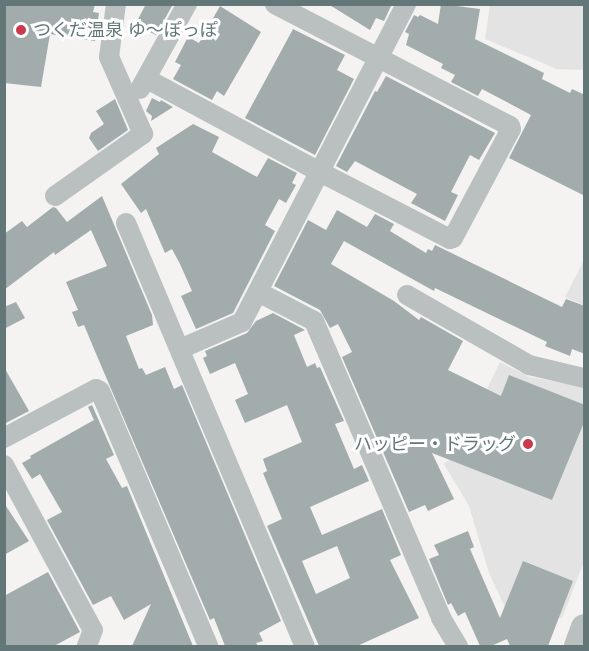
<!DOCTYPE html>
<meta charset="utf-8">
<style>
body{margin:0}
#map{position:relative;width:589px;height:651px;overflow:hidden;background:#f4f3f1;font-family:"Nunito Sans","Noto Sans JP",sans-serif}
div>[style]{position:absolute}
.built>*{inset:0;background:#e2e3e2}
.building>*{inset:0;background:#a2acad}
.minor>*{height:20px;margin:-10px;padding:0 10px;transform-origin:10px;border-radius:10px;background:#bac0c0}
.tertiary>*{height:26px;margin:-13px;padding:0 13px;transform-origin:13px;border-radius:13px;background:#bac0c0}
.dots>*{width:16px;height:16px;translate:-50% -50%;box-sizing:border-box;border:3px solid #fff;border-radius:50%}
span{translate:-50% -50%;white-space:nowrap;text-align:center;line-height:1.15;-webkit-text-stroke:6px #fff;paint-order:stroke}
.poi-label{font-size:18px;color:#637779}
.left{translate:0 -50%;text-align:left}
.right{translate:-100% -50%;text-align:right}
.frame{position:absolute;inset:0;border:6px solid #637779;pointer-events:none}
</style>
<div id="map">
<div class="built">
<i style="clip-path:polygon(490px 5px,584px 5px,584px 70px,557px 69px,485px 39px)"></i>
<i style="clip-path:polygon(584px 260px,584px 305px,565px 297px)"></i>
<i style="clip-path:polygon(500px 362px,530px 377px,584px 387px,584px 562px,562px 618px,508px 614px,489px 573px,469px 506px,444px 464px,455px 455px)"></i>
</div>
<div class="building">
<i style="clip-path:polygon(4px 4px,95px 4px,93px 12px,99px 13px,95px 41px,50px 34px,41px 87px,4px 83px)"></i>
<i style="clip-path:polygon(146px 4px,173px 4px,156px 35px,135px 25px)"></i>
<i style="clip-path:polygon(328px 4px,392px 4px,384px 21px,376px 18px,370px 30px)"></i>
<i style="clip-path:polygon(441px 4px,480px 9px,475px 39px,544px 73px,542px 79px,570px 93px,572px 89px,585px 95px,585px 196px,509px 158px,531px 115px,482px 89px,478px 96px,451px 82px,455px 75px,441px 68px,443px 64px,406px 45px,409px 34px,405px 32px,414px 15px,418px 17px,420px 15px,438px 24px)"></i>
<i style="clip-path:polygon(220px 6px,261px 32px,224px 96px,217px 91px,212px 100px,173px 79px,181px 65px,175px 62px,188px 37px,199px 43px)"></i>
<i style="clip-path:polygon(293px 29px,345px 55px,337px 70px,354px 79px,315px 155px,245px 118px)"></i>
<i style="clip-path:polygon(386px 76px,495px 133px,479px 160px,470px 155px,451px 192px,458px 195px,445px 221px,411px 203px,417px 194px,355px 161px,347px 172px,336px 166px,375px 91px,377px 92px)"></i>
<i style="clip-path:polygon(152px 98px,160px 102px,161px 100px,173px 107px,151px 121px,152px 116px,146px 111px)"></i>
<i style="clip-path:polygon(115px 99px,128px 130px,98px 151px,89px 138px,91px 133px,104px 124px,96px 111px)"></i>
<i style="clip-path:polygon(193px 124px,219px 137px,212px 152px,257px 177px,268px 158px,297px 173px,292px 183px,296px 185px,286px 203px,279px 199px,265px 225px,275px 231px,233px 313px,196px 329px,181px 296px,192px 291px,180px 264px,172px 249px,165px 253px,146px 209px,141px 213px,121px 184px,159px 154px,156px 148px)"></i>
<i style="clip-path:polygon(102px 196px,152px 315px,153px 325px,126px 336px,139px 369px,142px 368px,146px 375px,165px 367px,174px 389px,182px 385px,281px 621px,259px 633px,263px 641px,256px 643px,258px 646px,225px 646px,214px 618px,210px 620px,97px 356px,84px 325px,78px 327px,72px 312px,78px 310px,66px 282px,107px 266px,91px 230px,55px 255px,54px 252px,4px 290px,4px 234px,22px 221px,27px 227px,53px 207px,56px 208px,67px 222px)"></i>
<i style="clip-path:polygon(337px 210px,367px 227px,375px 214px,394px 224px,390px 231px,426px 253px,428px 249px,432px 251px,435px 245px,562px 307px,566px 299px,585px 306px,585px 354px,572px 349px,570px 356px,545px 346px,547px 342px,435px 288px,434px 291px,344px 241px,331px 264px,394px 301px,419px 320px,421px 317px,463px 341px,448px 370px,501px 396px,509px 375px,585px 405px,585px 420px,552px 500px,432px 453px,454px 499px,428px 511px,425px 505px,409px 512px,342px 357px,352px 352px,338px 324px,330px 328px,320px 310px,274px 286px,308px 220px,326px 230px)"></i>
<i style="clip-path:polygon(16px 302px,25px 318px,4px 329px,4px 307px)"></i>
<i style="clip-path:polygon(evenodd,273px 313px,305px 330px,294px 335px,307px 367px,315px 363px,317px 368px,320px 367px,344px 421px,335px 424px,354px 469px,362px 465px,369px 481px,310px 507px,322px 535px,382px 509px,401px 555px,390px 560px,419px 618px,357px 646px,319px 646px,267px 526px,282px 519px,263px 473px,267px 471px,263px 459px,302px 442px,287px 405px,245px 423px,235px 400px,248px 394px,235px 363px,210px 374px,203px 358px,207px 356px,205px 351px,247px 333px,256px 321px,273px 313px,337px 546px,350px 578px,316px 594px,302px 561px,337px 546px)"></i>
<i style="clip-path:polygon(4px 367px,29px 411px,4px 424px)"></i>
<i style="clip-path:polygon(92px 405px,114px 455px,106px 459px,122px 488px,127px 486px,193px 646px,132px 646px,151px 604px,124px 620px,111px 596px,93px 605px,47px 520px,62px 512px,40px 474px,32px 479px,22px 463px,31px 458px,30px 456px,94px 420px,88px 407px)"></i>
<i style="clip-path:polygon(4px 503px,29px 541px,4px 555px)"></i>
<i style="clip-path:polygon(468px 531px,474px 547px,470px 549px,500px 618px,523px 561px,573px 581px,548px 646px,510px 646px,507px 639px,491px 646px,480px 646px,465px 612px,458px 616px,451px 603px,448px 605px,429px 559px,439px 555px,434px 545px)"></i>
<i style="clip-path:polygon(48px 572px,80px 632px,54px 646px,4px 646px,4px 596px)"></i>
</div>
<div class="minor">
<i style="left:147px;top:79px;width:196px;rotate:28.3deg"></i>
<i style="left:320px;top:172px;width:146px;rotate:27.3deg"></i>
<i style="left:450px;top:239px;width:3px;rotate:-18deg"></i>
<i style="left:453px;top:238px;width:123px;rotate:-62deg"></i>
<i style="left:511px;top:129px;width:3px;rotate:-108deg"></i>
<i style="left:510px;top:126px;width:265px;rotate:-152.6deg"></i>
<i style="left:140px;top:89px;width:97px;rotate:-61.1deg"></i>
<i style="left:55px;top:196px;width:108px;rotate:-35.2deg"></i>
<i style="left:143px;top:134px;width:84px;rotate:-113.8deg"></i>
<i style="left:109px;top:57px;width:53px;rotate:-82.5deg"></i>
<i style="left:126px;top:223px;width:459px;rotate:67.1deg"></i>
<i style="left:258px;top:292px;width:63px;rotate:27.4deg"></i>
<i style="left:314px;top:321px;width:323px;rotate:66.8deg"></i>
<i style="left:441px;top:618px;width:33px;rotate:59deg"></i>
<i style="left:407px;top:295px;width:141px;rotate:29.8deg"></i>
<i style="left:529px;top:365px;width:57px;rotate:13.3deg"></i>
<i style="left:180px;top:349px;width:68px;rotate:-23.5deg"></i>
<i style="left:242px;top:322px;width:358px;rotate:-62.7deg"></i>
<i style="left:4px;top:438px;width:104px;rotate:-28deg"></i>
<i style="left:96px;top:389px;width:4px;rotate:27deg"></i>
<i style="left:100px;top:391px;width:277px;rotate:67deg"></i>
<i style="left:4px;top:465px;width:187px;rotate:61.7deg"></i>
<i style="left:93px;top:630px;width:17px;rotate:111deg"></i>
</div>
<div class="tertiary">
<i style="left:577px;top:646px;width:20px;rotate:-70deg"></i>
</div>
<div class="dots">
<i style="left:21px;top:30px;background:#cc394a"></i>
<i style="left:528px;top:444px;background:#cc394a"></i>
</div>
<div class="poi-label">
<span class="left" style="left:33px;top:30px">つくだ温泉 ゆ～ぽっぽ</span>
<span class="right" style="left:516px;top:444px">ハッピー・ドラッグ</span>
</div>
<div class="frame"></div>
</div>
